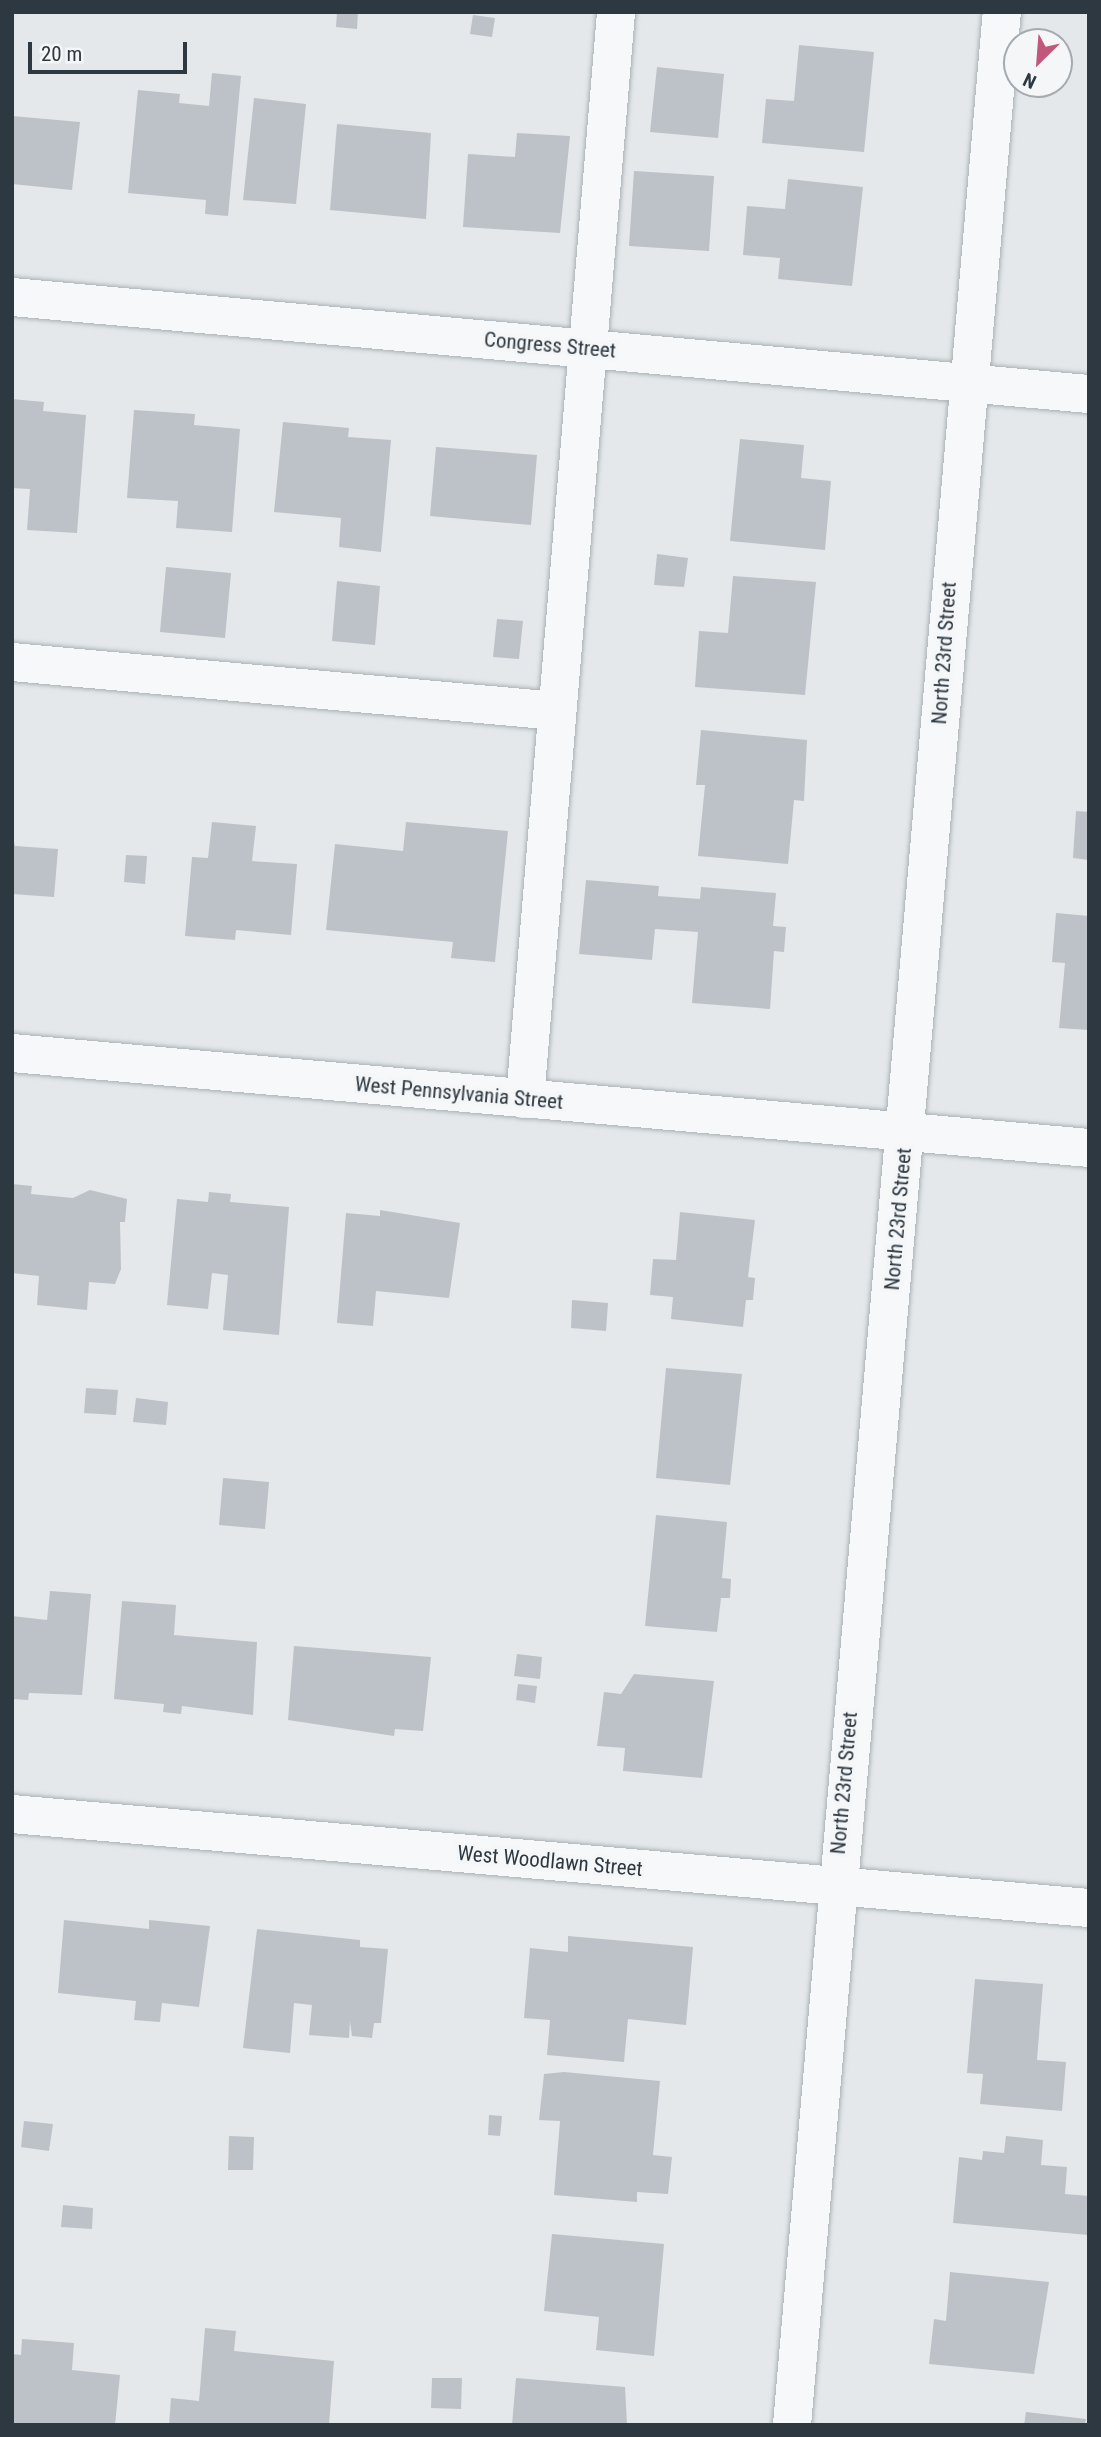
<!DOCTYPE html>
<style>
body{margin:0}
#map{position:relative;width:1101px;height:2437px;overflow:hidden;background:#e4e8ea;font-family:"Roboto Condensed",sans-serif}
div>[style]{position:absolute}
.building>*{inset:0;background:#bcc2c7}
.roads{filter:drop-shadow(0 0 2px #a9b0b4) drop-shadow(0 0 2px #a9b0b4)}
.minor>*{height:38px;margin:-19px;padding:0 19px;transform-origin:19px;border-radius:19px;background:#f6f8f9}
span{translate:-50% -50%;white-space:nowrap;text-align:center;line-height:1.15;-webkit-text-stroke:7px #f4f6f8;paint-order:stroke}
.street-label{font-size:21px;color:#2d3841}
.frame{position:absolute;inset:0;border:14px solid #2d3841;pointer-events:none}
.north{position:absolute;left:1003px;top:28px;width:70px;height:70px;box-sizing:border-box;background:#f4f6f8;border:2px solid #a4aaaf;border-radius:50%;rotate:205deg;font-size:19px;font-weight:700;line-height:28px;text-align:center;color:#2d3841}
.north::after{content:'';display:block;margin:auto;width:24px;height:32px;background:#c1587b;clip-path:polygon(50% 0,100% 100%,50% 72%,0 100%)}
.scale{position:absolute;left:28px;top:42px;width:159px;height:32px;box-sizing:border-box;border:4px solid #2d3841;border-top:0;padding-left:9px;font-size:21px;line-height:24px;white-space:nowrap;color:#2d3841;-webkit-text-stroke:5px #f4f6f8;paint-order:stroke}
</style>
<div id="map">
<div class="building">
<i style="clip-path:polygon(337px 12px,358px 12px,357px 29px,336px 27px)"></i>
<i style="clip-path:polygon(473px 15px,495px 18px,492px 37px,470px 34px)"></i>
<i style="clip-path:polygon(799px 45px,874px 52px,864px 152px,762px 143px,766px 99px,794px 101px)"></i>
<i style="clip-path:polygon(657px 67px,724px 74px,718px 138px,650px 132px)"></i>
<i style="clip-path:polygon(212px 73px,241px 76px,228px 216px,205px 214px,206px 200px,128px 193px,138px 90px,180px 94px,179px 103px,209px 106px)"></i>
<i style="clip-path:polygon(254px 98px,306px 104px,296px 204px,243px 200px)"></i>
<i style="clip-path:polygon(12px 116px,80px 122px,72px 190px,12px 184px)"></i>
<i style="clip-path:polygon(337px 124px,431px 133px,426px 219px,330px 210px)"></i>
<i style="clip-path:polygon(517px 133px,570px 136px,560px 233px,463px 227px,468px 154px,515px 157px)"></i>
<i style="clip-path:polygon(634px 171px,714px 176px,709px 251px,629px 246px)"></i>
<i style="clip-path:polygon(788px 179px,863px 187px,852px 286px,778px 279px,780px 258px,743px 255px,747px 206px,785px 209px)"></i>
<i style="clip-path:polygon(12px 399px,44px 402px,43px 411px,86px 415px,77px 533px,27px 530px,30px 489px,12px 488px)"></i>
<i style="clip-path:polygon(134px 410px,195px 414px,194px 425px,240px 429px,232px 532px,176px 528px,178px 501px,127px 498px)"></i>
<i style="clip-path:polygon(283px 422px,349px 428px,348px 437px,391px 440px,381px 552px,339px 547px,341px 518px,274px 512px)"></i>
<i style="clip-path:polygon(740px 439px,804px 445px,801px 478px,831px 481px,825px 550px,730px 541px)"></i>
<i style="clip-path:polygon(436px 447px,537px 455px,531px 525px,430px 516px)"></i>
<i style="clip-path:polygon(657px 554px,688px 558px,684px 587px,654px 585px)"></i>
<i style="clip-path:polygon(166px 567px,231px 573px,225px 638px,160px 632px)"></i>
<i style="clip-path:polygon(733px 576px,816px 582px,805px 695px,695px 687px,699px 631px,728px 633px)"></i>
<i style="clip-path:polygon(337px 581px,380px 586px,375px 645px,332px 641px)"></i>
<i style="clip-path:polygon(497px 619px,523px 621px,519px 659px,493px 657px)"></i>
<i style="clip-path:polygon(701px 730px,807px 740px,804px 801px,794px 800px,788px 864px,698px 856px,705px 785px,696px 785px)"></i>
<i style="clip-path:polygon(1076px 811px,1089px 812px,1089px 860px,1073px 858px)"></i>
<i style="clip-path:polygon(212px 822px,256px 826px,252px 861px,297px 864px,291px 935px,236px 930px,235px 940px,185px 936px,192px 857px,208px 858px)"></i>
<i style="clip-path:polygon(406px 822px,508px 831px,495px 962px,451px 958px,453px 942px,326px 930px,335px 844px,403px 851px)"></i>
<i style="clip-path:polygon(12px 834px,15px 846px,58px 849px,54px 897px,12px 894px)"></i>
<i style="clip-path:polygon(126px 855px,147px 856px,145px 884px,124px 882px)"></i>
<i style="clip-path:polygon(586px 880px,659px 886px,658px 896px,700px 899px,701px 887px,776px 893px,773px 926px,786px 927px,784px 952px,774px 951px,770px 1009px,692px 1003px,698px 932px,655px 929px,652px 960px,579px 954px)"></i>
<i style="clip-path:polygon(1056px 913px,1089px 916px,1089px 1030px,1059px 1028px,1065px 963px,1052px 962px)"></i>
<i style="clip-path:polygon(12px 1184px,32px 1186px,31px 1194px,73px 1198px,90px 1190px,127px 1199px,125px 1222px,120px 1222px,121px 1269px,115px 1284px,89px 1282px,87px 1310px,37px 1305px,39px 1276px,12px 1273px)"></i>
<i style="clip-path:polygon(209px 1192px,231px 1194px,230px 1202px,289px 1207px,279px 1335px,223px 1330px,228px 1275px,212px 1273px,208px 1309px,167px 1305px,177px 1199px,208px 1202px)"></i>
<i style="clip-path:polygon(380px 1210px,460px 1223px,449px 1298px,376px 1291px,373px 1326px,337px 1323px,346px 1213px,380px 1216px)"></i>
<i style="clip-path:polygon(680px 1212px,755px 1220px,748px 1277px,755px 1278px,753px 1300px,746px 1300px,743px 1327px,671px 1319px,673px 1297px,650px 1295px,653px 1259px,676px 1260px)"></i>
<i style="clip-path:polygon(572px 1300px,608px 1303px,606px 1331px,571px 1328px)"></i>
<i style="clip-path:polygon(666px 1368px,742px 1374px,730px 1485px,656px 1478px)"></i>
<i style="clip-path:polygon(86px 1388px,118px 1390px,116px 1415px,84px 1413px)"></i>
<i style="clip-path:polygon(136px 1398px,168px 1402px,166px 1425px,133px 1422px)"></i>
<i style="clip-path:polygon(223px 1478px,269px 1482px,265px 1529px,219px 1525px)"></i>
<i style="clip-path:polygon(656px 1515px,727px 1522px,722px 1578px,731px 1579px,730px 1598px,721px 1598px,717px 1632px,645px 1626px)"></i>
<i style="clip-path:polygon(50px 1591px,91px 1594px,82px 1695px,29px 1693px,28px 1700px,12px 1699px,12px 1616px,47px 1620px)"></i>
<i style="clip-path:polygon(122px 1601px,176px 1605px,174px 1635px,257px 1642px,253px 1715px,182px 1706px,181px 1714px,163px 1712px,164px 1704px,114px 1699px)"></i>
<i style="clip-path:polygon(294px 1646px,431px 1657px,423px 1731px,395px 1729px,394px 1736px,288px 1720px)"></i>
<i style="clip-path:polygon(517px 1654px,542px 1657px,540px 1679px,514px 1676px)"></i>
<i style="clip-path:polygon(634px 1674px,714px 1681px,702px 1778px,623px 1771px,625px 1748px,597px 1746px,604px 1692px,621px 1694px)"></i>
<i style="clip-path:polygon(518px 1684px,537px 1686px,535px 1703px,516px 1700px)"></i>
<i style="clip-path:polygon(64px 1920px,149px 1929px,149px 1920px,210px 1926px,199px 2007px,162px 2003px,160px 2022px,134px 2020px,136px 2001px,58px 1993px)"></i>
<i style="clip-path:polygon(257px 1929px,360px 1940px,360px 1947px,388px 1949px,381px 2023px,374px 2023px,372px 2038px,352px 2036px,350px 2021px,349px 2038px,309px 2035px,312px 2005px,294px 2003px,290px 2053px,243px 2048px)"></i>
<i style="clip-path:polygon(568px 1936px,693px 1947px,686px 2025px,628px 2019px,624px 2062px,547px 2055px,550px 2020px,524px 2018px,530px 1948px,568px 1952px)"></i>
<i style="clip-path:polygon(975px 1979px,1043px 1984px,1037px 2060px,1066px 2062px,1062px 2111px,980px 2104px,983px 2074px,967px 2073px)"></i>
<i style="clip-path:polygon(564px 2072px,660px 2081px,653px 2155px,672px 2157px,668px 2194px,637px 2192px,637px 2202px,554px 2195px,560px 2121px,539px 2120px,544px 2074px)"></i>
<i style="clip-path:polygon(489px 2115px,502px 2116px,500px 2136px,488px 2135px)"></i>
<i style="clip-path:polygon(24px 2121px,53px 2124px,49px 2151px,21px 2147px)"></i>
<i style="clip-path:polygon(229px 2136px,254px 2137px,253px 2170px,228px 2170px)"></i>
<i style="clip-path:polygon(1006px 2136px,1043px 2140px,1041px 2165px,1067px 2167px,1065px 2194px,1089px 2196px,1088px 2235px,953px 2223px,959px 2157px,982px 2160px,983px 2151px,1004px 2153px)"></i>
<i style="clip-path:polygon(63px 2205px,93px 2208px,92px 2229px,61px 2227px)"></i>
<i style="clip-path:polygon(552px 2234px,664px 2244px,654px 2356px,596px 2350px,599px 2317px,544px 2311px)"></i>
<i style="clip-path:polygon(950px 2272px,1049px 2282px,1034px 2374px,929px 2364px,934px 2319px,946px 2321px)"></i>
<i style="clip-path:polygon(205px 2328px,236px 2331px,234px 2351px,334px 2361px,329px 2425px,169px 2425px,171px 2398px,199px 2401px)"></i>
<i style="clip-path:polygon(22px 2339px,74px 2343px,72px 2370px,120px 2375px,115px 2425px,12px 2425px,12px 2354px,21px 2355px)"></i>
<i style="clip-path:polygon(432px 2378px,462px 2378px,461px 2409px,431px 2408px)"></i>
<i style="clip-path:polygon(516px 2378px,625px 2387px,627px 2425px,512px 2425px)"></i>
<i style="clip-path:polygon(1026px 2412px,1086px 2419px,1085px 2425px,1024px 2425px)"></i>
</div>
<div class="roads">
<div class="minor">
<i style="left:12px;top:297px;width:1081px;rotate:5.15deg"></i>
<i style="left:12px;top:662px;width:547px;rotate:5.14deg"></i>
<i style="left:12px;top:1053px;width:1081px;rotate:5.04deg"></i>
<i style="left:525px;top:1099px;width:1091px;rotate:-85.21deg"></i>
<i style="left:12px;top:1814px;width:1081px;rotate:4.99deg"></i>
<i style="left:792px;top:2425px;width:2422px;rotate:-85.03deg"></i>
</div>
</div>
<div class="street-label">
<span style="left:550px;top:345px;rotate:5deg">Congress Street</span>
<span style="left:944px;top:653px;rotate:-86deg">North 23rd Street</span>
<span style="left:459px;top:1093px;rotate:5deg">West Pennsylvania Street</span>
<span style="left:898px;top:1219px;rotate:-85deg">North 23rd Street</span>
<span style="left:844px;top:1783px;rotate:-85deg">North 23rd Street</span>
<span style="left:550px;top:1861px;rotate:5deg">West Woodlawn Street</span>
</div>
<div class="frame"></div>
<div class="north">N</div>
<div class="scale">20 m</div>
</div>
